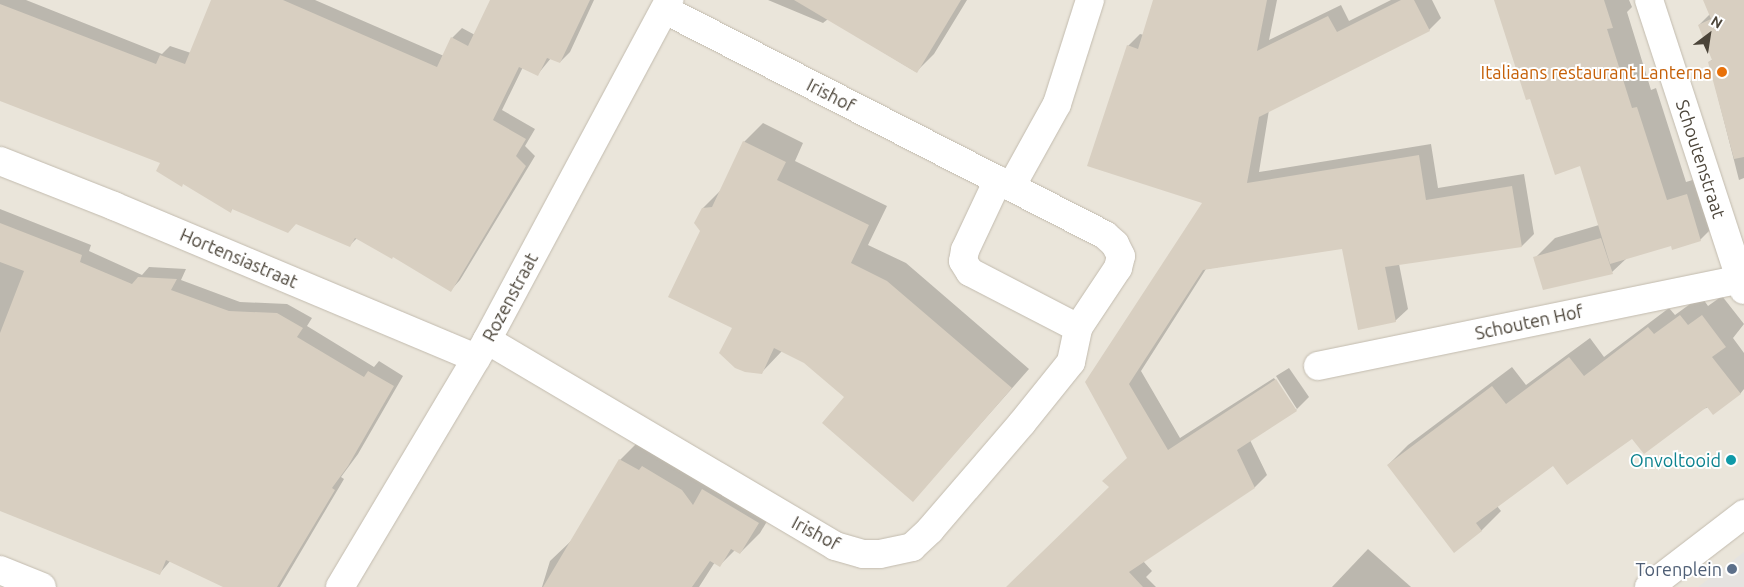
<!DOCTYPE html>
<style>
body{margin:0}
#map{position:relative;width:1744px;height:587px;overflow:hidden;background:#f6f3ec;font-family:Ubuntu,sans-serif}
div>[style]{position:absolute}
.residential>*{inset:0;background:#eae5da}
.parking>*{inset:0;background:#e5e3e0}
.shadow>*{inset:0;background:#0003}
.building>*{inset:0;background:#d8cfc1}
.roads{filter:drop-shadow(0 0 1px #c2bbae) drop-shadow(0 0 1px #c2bbae)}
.minor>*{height:28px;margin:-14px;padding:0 14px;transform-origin:14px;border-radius:14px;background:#fff}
.dots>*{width:14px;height:14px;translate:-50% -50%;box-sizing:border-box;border:2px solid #fff;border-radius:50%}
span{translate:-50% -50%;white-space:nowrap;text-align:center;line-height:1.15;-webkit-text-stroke:4px #fff;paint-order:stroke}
.food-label{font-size:18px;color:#c56008}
.right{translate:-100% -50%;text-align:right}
.street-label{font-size:18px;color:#4b4439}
.culture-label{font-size:18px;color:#0d838f}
.service-label{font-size:18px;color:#4e5e75}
.north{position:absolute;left:1684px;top:10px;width:50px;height:50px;-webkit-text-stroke:4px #fff;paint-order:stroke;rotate:31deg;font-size:14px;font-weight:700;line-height:20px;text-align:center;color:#4b4439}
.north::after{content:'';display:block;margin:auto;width:18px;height:22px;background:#4b4439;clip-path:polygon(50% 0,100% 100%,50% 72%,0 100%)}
</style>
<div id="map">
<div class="residential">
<i style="clip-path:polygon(0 0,1744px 0,1744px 587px,0 587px)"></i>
</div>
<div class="parking">
<i style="clip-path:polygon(1744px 552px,1744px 587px,1698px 587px)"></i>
</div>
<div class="shadow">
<i style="clip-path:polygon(0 0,26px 0,162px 54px,170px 46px,191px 53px,213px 0,315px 0,444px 56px,452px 38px,462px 28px,475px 35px,492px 0,594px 0,570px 52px,560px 62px,551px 58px,538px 74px,523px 67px,502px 110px,535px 129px,525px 146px,535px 156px,460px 280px,451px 290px,393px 256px,357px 238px,350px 245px,296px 223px,233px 208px,231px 211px,161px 162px,0 99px)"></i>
<i style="clip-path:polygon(768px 0,967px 0,934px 54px,916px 72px,828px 19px,823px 23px)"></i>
<i style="clip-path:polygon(1155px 0,1277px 0,1269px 40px,1341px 5px,1349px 21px,1391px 0,1432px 0,1441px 18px,1429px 30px,1269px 110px,1259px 172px,1431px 144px,1438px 188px,1524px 174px,1534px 234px,1522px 246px,1399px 264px,1408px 309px,1395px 321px,1343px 247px,1206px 269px,1141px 371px,1180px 438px,1274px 378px,1294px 409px,1297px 409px,1250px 440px,1267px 475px,1255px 487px,1143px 561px,1152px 571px,1146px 577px,1156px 587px,1008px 587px,1110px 487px,1128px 457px,1086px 382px,1204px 202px,1128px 46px,1140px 34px,1144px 35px)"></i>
<i style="clip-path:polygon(1496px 0,1629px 0,1632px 7px,1627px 12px,1651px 90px,1656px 88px,1686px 182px,1706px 176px,1719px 221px,1700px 240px,1671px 245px,1627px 258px,1612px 272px,1535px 258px,1555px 238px,1599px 225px,1581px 164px)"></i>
<i style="clip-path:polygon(1704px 0,1744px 0,1744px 178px,1739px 180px,1709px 62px,1713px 59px,1699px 25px,1710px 14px)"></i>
<i style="clip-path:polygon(763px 123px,803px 143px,795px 161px,887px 206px,868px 245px,906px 263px,1029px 369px,913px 500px,846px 397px,804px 362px,782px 351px,762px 372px,733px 327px,701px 231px,703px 208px,721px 190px,744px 142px)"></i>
<i style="clip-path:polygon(0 209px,91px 245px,89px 251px,142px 275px,149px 267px,186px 269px,181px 280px,240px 302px,287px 304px,312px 318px,307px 326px,374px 367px,379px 361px,403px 376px,358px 454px,341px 477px,344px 479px,280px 587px,225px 587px,171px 560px,160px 573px,0 509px)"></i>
<i style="clip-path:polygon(1701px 296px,1708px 306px,1722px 296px,1744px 324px,1733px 338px,1744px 353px,1744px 389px,1740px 394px,1633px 438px,1553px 464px,1497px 506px,1501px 511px,1481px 531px,1388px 465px,1408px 445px,1512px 367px,1526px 385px,1590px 338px,1604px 357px,1669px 308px,1675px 315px)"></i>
<i style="clip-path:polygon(1289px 368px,1309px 397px,1297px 409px,1276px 376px)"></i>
<i style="clip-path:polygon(640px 440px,778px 503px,760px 533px,740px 553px,735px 550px,720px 565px,715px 562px,699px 587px,542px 587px,550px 561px,571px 541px,620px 460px)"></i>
<i style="clip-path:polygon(1368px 549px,1411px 587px,1332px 587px)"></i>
</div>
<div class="building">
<i style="clip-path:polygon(211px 0,283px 0,437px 67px,451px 37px,468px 46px,490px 0,590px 0,560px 63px,547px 58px,538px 76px,519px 67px,493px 120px,526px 139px,516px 156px,526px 166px,451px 292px,393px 257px,392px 259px,355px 238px,350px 247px,296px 224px,288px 233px,232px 209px,231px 213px,183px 184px,182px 187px,156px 171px,160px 163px,0 101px,0 4px,156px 64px,160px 55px,185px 64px)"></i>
<i style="clip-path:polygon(794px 0,961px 0,917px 73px)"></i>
<i style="clip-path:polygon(1153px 0,1267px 0,1257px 51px,1328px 16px,1337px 32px,1401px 0,1414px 0,1430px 31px,1259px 117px,1247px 183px,1419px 155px,1426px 200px,1512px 186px,1522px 247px,1385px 267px,1396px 322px,1358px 330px,1342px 249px,1203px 270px,1129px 384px,1168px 450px,1276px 379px,1297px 411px,1237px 450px,1255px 488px,1129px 572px,1143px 587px,1006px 587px,1109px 487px,1102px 481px,1127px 458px,1085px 382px,1202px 203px,1087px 166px,1127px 45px,1138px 49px)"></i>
<i style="clip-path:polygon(1494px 0,1604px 0,1613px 28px,1607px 29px,1632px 108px,1637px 107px,1667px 200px,1687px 194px,1701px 241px,1672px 250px,1671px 246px,1610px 264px,1580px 166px,1555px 175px,1530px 99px,1526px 100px)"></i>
<i style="clip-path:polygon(1703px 0,1744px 0,1744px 157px,1734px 159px,1708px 62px,1712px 60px,1698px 25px,1711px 19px)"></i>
<i style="clip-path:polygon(743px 141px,786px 162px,777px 180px,869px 225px,851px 263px,887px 281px,1012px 388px,913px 502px,822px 423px,844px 397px,804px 363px,774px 348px,762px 374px,745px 372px,735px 368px,719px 353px,732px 328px,668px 297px,700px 231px,694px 223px,702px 208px,712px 207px)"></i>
<i style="clip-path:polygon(0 223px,82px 255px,80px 262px,132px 284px,138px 277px,177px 279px,171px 290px,229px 311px,277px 313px,303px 328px,297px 337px,364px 377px,368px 371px,394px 386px,348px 466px,332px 488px,335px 490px,277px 587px,223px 587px,166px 560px,160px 575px,0 511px,0 333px,24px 271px,0 262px)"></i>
<i style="clip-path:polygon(1601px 238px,1613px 274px,1543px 290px,1533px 257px)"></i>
<i style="clip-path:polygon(1680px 315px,1688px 325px,1702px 315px,1726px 347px,1712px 357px,1741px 394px,1713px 415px,1707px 407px,1644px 454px,1632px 439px,1567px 485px,1553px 466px,1476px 523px,1482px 531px,1454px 553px,1387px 465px,1492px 386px,1506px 404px,1569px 357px,1584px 376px,1648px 327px,1654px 334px)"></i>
<i style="clip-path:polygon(619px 459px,639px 470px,642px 466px,682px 490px,693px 505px,702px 489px,759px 523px,740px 554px,731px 549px,720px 567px,710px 561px,692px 587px,543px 587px)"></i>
</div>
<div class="roads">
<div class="minor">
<i style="left:1649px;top:0;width:305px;rotate:71.9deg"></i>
<i style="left:0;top:161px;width:123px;rotate:21.5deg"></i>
<i style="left:114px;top:206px;width:393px;rotate:22.8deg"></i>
<i style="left:998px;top:180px;width:77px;rotate:115.2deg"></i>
<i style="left:965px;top:250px;width:11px;rotate:100deg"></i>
<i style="left:963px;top:261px;width:13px;rotate:58deg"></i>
<i style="left:970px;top:272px;width:122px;rotate:27.4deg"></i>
<i style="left:1011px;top:187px;width:95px;rotate:-61deg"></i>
<i style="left:1057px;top:104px;width:109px;rotate:-72.4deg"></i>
<i style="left:487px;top:340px;width:404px;rotate:30.6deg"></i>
<i style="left:835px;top:546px;width:29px;rotate:16deg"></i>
<i style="left:863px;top:554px;width:17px"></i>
<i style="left:880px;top:554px;width:33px;rotate:-12deg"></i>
<i style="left:912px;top:547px;width:25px;rotate:-43deg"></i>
<i style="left:930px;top:530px;width:141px;rotate:-49.3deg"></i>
<i style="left:1022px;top:423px;width:78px;rotate:-51.2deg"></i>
<i style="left:1071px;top:362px;width:35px;rotate:-78deg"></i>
<i style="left:1078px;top:328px;width:72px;rotate:-56.3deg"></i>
<i style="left:1118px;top:268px;width:12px;rotate:-76deg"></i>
<i style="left:1121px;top:256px;width:13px;rotate:-117deg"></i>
<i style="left:1115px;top:244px;width:13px;rotate:-138deg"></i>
<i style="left:1105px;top:235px;width:494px;rotate:-152.9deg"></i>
<i style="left:1318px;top:366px;width:431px;rotate:-11.6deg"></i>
<i style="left:0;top:570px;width:45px;rotate:22deg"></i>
<i style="left:340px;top:587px;width:287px;rotate:-59.2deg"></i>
<i style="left:487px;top:340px;width:386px;rotate:-61.8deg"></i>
<i style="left:1649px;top:587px;width:120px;rotate:-37.5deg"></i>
</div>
</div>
<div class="dots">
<i style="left:1722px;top:72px;background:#e8710a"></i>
<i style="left:1731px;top:460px;background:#0f9aa8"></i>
<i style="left:1732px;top:569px;background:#5c6f8a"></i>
</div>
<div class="food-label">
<span class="right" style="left:1712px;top:72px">Italiaans restaurant Lanterna</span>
</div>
<div class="street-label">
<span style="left:831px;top:95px;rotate:27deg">Irishof</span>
<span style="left:1701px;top:159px;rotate:72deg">Schoutenstraat</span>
<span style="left:239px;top:258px;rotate:23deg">Hortensiastraat</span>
<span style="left:510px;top:297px;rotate:-62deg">Rozenstraat</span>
<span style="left:1529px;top:322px;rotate:-12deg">Schouten Hof</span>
<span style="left:816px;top:533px;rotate:28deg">Irishof</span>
</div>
<div class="culture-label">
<span class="right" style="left:1721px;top:460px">Onvoltooid</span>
</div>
<div class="service-label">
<span class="right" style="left:1722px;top:569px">Torenplein</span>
</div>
<div class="north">N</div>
</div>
